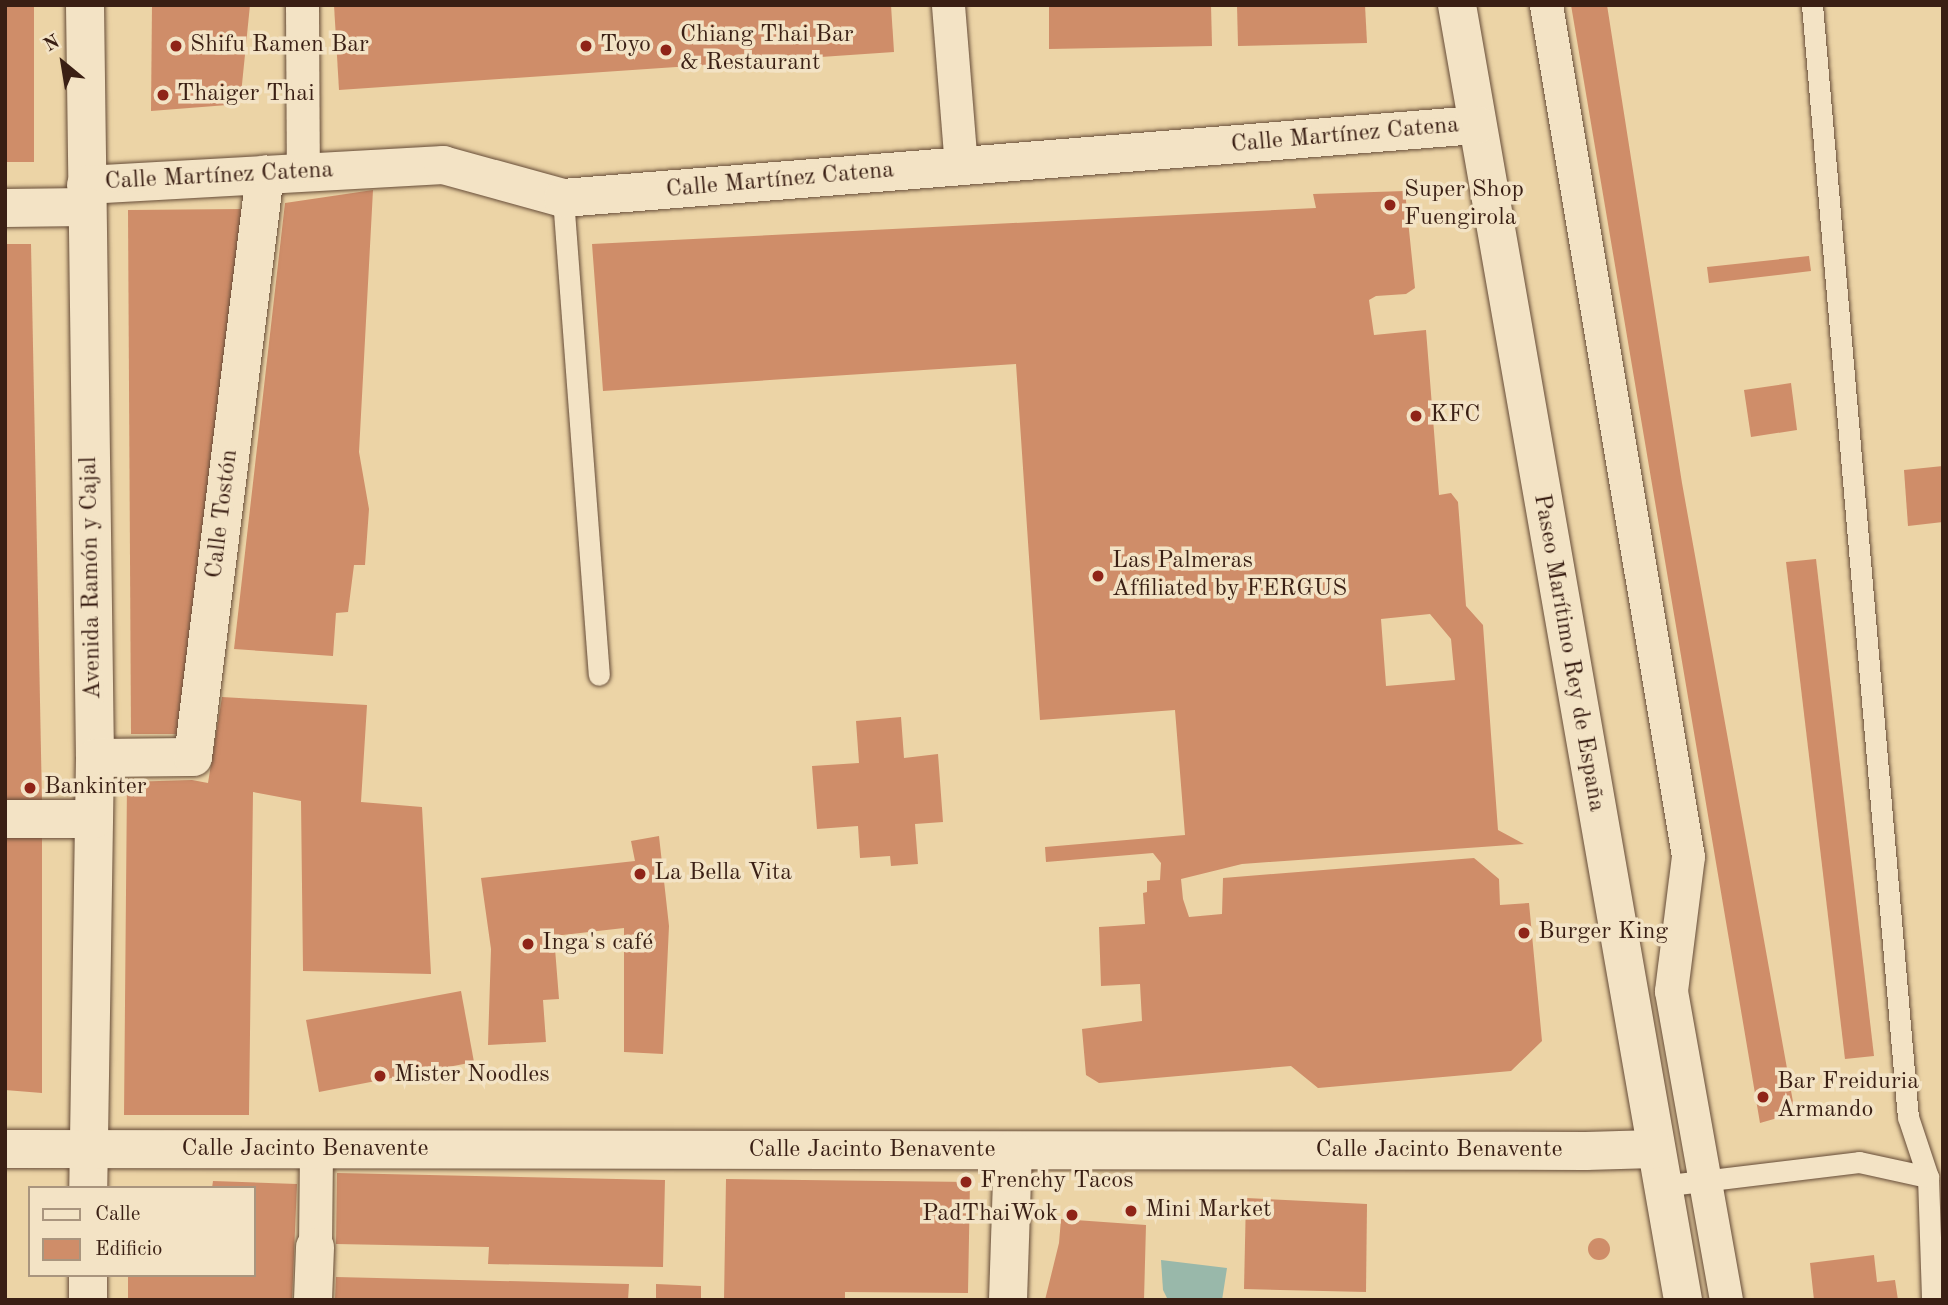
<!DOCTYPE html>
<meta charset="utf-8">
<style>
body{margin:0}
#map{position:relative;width:1948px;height:1305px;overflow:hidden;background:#ecd4a6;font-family:"Old Standard TT",serif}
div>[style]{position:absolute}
.water>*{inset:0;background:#99b8aa}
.building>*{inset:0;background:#cf8d69}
.round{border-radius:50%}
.roads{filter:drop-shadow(0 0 2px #664c38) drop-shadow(0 0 2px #664c38)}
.service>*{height:21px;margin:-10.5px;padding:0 10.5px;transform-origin:10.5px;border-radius:10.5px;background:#f3e3c5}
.pedestrian>*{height:33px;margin:-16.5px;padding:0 16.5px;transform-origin:16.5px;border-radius:16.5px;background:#f3e3c5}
.minor>*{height:38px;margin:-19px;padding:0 19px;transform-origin:19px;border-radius:19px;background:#f3e3c5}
.dots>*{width:19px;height:19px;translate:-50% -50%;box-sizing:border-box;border:4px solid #f3e3c5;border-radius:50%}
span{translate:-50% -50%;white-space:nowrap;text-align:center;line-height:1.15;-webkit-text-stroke:7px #f3e3c5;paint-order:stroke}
.poi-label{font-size:24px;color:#3a1f14}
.left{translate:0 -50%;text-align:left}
.right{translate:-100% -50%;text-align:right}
.street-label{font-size:24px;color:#3a1f14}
.frame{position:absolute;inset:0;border:7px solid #3a1f14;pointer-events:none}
.legend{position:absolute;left:28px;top:1186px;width:228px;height:91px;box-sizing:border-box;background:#f3e3c5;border:2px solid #a9957e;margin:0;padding:9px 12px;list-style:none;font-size:21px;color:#3a1f14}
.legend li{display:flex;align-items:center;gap:14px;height:35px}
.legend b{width:35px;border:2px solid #a9957e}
.north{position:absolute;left:28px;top:28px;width:70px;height:70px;-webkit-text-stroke:5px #f3e3c5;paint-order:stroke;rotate:330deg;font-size:19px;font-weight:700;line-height:28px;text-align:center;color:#3a1f14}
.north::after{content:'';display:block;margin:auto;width:24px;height:32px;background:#3a1f14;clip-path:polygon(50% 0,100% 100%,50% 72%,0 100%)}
</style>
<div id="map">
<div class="water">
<i style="clip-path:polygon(1161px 1260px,1227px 1268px,1222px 1300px,1168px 1300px,1163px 1290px)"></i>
</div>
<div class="building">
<i style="clip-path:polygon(5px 5px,34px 5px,34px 162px,5px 162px)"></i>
<i style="clip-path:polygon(152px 5px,250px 5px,240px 104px,151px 111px)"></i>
<i style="clip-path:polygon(334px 5px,891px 5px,894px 52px,339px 90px)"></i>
<i style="clip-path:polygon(1049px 5px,1211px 5px,1212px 46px,1049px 49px)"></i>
<i style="clip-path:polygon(1237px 5px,1365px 5px,1367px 43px,1238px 46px)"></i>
<i style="clip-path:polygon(1571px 5px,1607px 5px,1682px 483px,1795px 1113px,1760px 1123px)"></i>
<i style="clip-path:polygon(373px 190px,359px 452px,369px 509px,365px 565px,354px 565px,348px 612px,336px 613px,333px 656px,234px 649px,285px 203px)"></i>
<i style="clip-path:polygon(evenodd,1405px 191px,1415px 288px,1406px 294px,1376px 296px,1369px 300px,1374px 335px,1426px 330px,1439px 495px,1451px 493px,1458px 502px,1466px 606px,1483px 625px,1498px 830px,1524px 844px,1242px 864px,1181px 879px,1183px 899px,1189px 917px,1222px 914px,1223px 878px,1474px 858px,1499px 879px,1500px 905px,1529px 903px,1542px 1041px,1511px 1071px,1318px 1088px,1291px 1066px,1099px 1083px,1086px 1075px,1082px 1029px,1142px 1021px,1140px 984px,1101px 986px,1099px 927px,1145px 924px,1143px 893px,1147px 892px,1147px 881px,1160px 880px,1161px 863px,1153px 853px,1046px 862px,1045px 847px,1185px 835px,1175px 710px,1040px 720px,1016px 364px,603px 391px,592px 244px,1316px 208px,1313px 194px,1405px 191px,1430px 614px,1451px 639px,1455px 680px,1386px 686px,1381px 619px,1430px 614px)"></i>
<i style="clip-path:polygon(242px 209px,182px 734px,131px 734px,128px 210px)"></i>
<i style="clip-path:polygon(5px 244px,31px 244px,42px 803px,5px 802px)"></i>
<i style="clip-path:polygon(1809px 256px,1811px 271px,1709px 283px,1707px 267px)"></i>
<i style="clip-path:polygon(1791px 383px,1797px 430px,1751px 437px,1744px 390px)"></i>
<i style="clip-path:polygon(1943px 466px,1943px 522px,1908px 526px,1904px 470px)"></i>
<i style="clip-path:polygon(1816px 559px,1874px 1056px,1845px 1059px,1786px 562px)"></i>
<i style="clip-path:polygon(222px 697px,367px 705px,361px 802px,422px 807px,431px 974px,303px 971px,301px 801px,253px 792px,249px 1115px,124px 1115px,127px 782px,192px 780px,208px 783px)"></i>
<i style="clip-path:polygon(901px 717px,904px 758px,938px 754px,943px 822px,915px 824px,918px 864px,891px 866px,890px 856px,860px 858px,858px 826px,817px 829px,812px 766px,859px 763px,856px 721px)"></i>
<i style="clip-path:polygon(5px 832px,42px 833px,42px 1093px,5px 1090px)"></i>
<i style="clip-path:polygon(659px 836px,669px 926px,663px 1054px,624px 1052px,624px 928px,554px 936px,559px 999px,543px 1000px,546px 1042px,488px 1045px,491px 949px,481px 878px,635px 861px,631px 841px)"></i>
<i style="clip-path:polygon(461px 991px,474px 1062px,319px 1092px,306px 1020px)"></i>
<i style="clip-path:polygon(337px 1173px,665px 1180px,663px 1267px,488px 1264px,489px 1247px,336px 1244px)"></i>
<i style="clip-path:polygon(726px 1179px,970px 1182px,968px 1293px,845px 1292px,845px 1300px,724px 1300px)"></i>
<i style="clip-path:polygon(213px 1181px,297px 1184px,292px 1300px,128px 1300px,128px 1275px,254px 1275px,254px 1188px,212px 1188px)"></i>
<i style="clip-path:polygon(1246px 1198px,1367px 1204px,1366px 1292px,1244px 1289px)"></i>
<i style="clip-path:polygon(1061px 1219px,1146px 1225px,1144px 1300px,1045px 1300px,1059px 1243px)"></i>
<i class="round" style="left:1588px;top:1238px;width:22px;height:22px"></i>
<i style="clip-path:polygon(1874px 1255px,1877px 1282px,1895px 1280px,1898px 1300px,1814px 1300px,1810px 1263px)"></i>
<i style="clip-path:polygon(336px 1277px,629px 1284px,628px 1300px,335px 1300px)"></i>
<i style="clip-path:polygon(656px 1284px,701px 1286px,701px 1300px,656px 1300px)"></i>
</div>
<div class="roads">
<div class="service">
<i style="left:1812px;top:5px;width:1116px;rotate:85.07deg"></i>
<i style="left:1908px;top:1117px;width:63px;rotate:71.6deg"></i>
<i style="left:1928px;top:1177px;width:123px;rotate:88.1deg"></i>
<i style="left:563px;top:198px;width:478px;rotate:85.7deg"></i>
<i style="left:1661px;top:1186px;width:199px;rotate:-6.9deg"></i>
<i style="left:1859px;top:1162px;width:71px;rotate:12.3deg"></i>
</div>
<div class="pedestrian">
<i style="left:302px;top:5px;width:167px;rotate:89.7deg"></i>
<i style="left:948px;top:5px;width:162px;rotate:85.4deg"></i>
<i style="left:1546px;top:5px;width:863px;rotate:80.53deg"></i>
<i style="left:1688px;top:856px;width:136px;rotate:97.2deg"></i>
<i style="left:1671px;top:991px;width:314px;rotate:79.9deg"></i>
<i style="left:315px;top:1247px;width:96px;rotate:-89.4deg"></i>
</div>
<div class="minor">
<i style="left:85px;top:5px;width:753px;rotate:89.24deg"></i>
<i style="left:95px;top:758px;width:430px;rotate:90.9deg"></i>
<i style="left:1457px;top:5px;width:1315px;rotate:80.1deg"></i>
<i style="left:86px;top:185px;width:358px;rotate:-3.2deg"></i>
<i style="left:443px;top:165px;width:124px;rotate:15.4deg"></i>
<i style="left:563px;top:198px;width:917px;rotate:-4.57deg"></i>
<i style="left:5px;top:208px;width:82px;rotate:-0.7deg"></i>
<i style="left:95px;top:758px;width:98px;rotate:-0.6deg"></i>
<i style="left:193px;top:757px;width:587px;rotate:-82.96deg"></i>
<i style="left:5px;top:819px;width:89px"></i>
<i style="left:5px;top:1149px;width:1581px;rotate:0.07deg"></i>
<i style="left:1586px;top:1151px;width:68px;rotate:-1.7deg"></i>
<i style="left:88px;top:1275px;width:25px;rotate:90deg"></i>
<i style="left:313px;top:1300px;width:53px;rotate:-87.8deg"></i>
<i style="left:1008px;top:1300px;width:149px;rotate:-88.1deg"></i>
</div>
</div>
<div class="dots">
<i style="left:176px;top:46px;background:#8f2418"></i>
<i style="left:586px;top:46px;background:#8f2418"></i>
<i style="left:666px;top:50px;background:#8f2418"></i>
<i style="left:163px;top:95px;background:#8f2418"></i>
<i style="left:1390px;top:205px;background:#8f2418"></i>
<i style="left:1416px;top:416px;background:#8f2418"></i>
<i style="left:1098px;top:576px;background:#8f2418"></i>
<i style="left:30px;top:788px;background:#8f2418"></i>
<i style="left:640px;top:874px;background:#8f2418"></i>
<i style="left:1524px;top:933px;background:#8f2418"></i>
<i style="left:528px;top:944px;background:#8f2418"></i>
<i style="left:380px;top:1076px;background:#8f2418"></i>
<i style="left:1763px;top:1097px;background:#8f2418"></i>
<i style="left:966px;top:1182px;background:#8f2418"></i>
<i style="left:1131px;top:1211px;background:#8f2418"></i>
<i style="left:1072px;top:1215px;background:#8f2418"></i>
</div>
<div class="poi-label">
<span class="left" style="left:680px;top:50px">Chiang Thai Bar<br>&amp; Restaurant</span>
<span class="left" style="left:190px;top:46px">Shifu Ramen Bar</span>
<span class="left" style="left:600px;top:46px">Toyo</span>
<span class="left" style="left:177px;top:95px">Thaiger Thai</span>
<span class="left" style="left:1404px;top:205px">Super Shop<br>Fuengirola</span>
<span class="left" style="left:1430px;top:416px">KFC</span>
<span class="left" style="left:1112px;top:576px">Las Palmeras<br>Affiliated by FERGUS</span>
<span class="left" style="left:44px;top:788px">Bankinter</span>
<span class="left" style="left:654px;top:874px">La Bella Vita</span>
<span class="left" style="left:1538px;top:933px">Burger King</span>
<span class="left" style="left:542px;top:944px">Inga's café</span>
<span class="left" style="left:394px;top:1076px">Mister Noodles</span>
<span class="left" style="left:1777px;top:1097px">Bar Freiduria<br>Armando</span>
<span class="left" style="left:980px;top:1182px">Frenchy Tacos</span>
<span class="left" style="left:1145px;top:1211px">Mini Market</span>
<span class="right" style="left:1058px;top:1215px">PadThaiWok</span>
</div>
<div class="street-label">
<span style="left:1345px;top:136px;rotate:-5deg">Calle Martínez Catena</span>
<span style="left:219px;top:177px;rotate:-3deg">Calle Martínez Catena</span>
<span style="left:780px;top:181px;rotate:-5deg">Calle Martínez Catena</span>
<span style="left:223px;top:514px;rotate:-83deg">Calle Tostón</span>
<span style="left:92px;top:578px;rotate:-91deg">Avenida Ramón y Cajal</span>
<span style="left:1568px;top:653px;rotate:80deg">Paseo Marítimo Rey de España</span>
<span style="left:305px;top:1150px">Calle Jacinto Benavente</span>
<span style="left:872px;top:1151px">Calle Jacinto Benavente</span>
<span style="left:1439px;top:1151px">Calle Jacinto Benavente</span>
</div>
<div class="frame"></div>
<ul class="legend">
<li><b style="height:9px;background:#f3e3c5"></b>Calle</li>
<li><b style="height:19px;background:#cf8d69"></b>Edificio</li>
</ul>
<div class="north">N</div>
</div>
